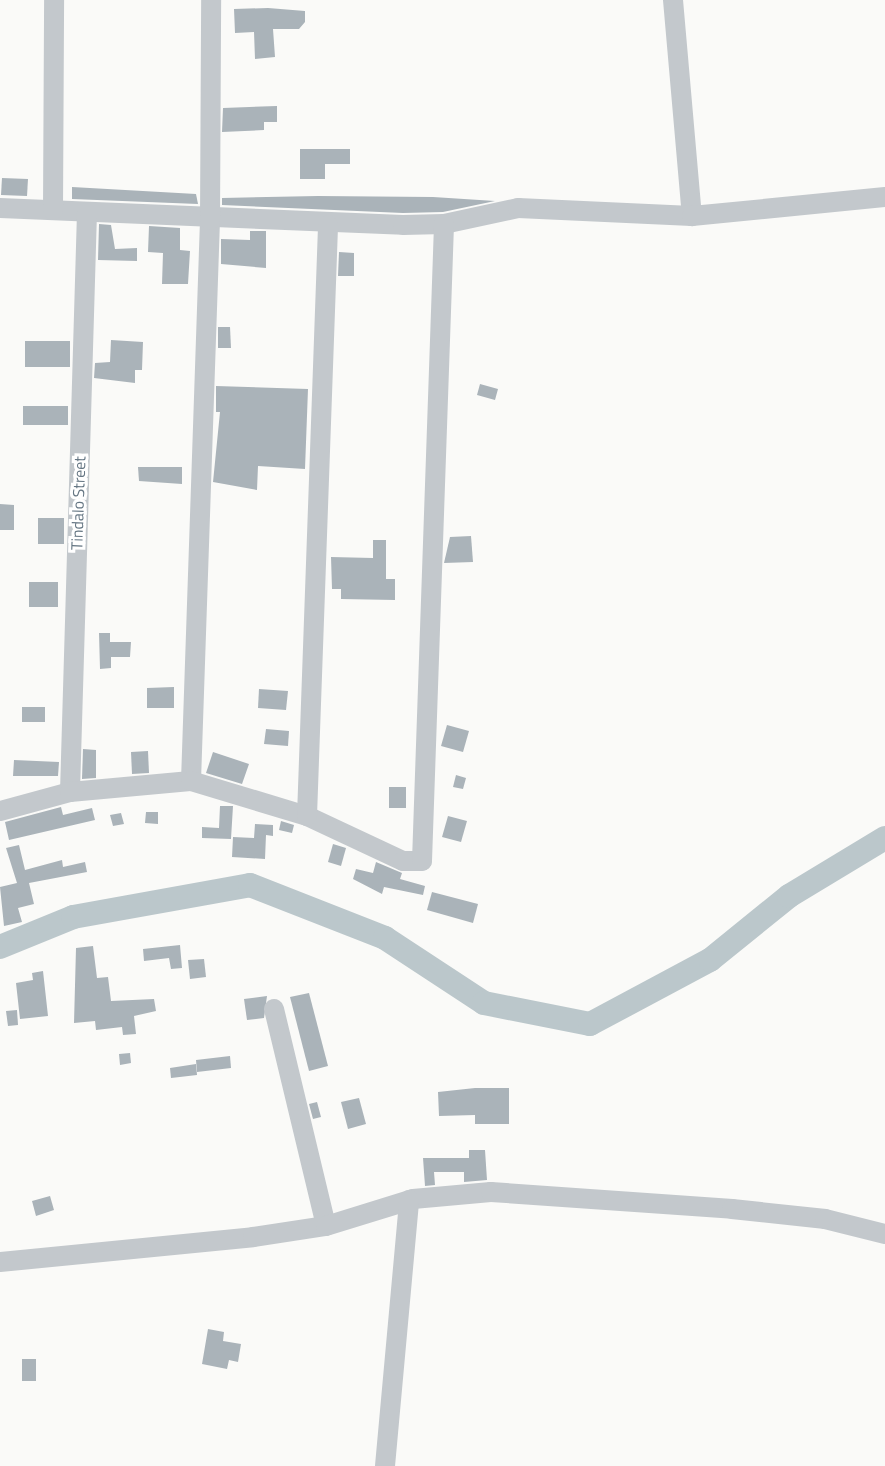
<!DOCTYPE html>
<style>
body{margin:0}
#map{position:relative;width:885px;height:1466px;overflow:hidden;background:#fafaf8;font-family:"Titillium Web",sans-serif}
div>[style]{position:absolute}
.river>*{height:24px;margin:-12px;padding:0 12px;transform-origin:12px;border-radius:12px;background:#bbc7cb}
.building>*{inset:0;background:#aab3b9}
.minor>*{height:20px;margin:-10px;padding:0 10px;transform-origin:10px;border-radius:10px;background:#c3c8cc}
span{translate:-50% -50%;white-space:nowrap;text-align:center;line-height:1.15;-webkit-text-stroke:6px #fff;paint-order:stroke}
.street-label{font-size:16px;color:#657683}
</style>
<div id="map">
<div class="river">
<i style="left:0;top:947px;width:79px;rotate:-22.3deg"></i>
<i style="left:73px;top:917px;width:180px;rotate:-10.2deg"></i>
<i style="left:250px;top:885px;width:145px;rotate:21.4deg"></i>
<i style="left:385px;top:938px;width:118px;rotate:33.3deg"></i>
<i style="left:484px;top:1003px;width:108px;rotate:11.2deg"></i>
<i style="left:590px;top:1024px;width:136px;rotate:-28.1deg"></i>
<i style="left:710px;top:960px;width:102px;rotate:-39deg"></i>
<i style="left:789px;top:896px;width:112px;rotate:-31.1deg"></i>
</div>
<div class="building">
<i style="clip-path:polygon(268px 8px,305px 11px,305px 22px,299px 29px,273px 29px,275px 57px,255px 59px,254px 32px,235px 33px,234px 9px)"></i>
<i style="clip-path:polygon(277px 106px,277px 122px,264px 122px,264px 130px,222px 132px,223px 108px)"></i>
<i style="clip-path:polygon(300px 149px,350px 149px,350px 164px,325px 164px,325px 179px,300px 179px)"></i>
<i style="clip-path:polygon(2px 178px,28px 179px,27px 196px,1px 195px)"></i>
<i style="clip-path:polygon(72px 187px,196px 194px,198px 204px,72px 199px)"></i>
<i style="clip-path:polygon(318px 196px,433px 197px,495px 201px,443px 212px,403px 213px,222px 205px,222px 198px)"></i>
<i style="clip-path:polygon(99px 224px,111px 225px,115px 249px,137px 248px,137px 261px,98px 260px)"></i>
<i style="clip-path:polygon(149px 226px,180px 228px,180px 250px,190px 251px,188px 284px,162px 284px,163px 253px,148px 252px)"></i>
<i style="clip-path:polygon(250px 231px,266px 231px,266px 268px,221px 264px,221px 239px,250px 240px)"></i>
<i style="clip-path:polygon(339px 252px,354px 253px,354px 276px,338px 276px)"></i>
<i style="clip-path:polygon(218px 327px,230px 327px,231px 348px,218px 348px)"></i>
<i style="clip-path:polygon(111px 340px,143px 342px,142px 370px,135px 370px,135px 383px,94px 378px,95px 363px,110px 362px)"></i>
<i style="clip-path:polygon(25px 341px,70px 341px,70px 367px,25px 367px)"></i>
<i style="clip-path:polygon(480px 384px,498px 389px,495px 400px,477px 395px)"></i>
<i style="clip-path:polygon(216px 386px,308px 389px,305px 469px,258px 466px,257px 490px,213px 482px,220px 412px,216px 412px)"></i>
<i style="clip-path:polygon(23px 406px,68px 406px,68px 425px,23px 425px)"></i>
<i style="clip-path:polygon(138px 467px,182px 467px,182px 484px,139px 481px)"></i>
<i style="clip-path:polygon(0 504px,14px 505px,14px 530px,0 530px)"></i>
<i style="clip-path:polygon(38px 518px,64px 518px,64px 544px,38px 544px)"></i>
<i style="clip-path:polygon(471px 536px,473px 562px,444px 563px,450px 537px)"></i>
<i style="clip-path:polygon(373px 540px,386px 540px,386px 579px,395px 579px,395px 600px,341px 599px,341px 589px,332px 589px,331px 557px,373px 558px)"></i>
<i style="clip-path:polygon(29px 582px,58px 582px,58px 607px,29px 607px)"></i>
<i style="clip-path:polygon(99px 633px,110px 633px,110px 642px,131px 642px,130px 657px,111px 657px,111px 668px,100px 669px)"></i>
<i style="clip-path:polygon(174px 687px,174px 708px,147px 708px,147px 688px)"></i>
<i style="clip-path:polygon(259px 689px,288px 691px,286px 710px,258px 708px)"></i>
<i style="clip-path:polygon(22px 707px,45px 707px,45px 722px,22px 722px)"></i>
<i style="clip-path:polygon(447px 725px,469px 731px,463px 752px,441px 746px)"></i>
<i style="clip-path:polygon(266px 729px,289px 731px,288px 746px,264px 744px)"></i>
<i style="clip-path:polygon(83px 749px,96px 750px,96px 778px,82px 779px)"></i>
<i style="clip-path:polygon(148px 751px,149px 773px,132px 774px,131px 752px)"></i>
<i style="clip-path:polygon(213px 752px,249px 764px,242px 784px,206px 773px)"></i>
<i style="clip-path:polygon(14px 760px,59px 762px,58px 776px,13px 776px)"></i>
<i style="clip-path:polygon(456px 775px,466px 778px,463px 789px,453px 787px)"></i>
<i style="clip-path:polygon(389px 787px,406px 787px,406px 808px,389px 808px)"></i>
<i style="clip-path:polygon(220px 806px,233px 806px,231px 839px,202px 838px,202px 827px,219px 828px)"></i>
<i style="clip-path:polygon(61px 807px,63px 815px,92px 808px,95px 820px,9px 840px,5px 822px)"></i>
<i style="clip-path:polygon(146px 812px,158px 812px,158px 824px,145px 823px)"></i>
<i style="clip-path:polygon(121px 813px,124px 824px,113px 826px,110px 815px)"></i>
<i style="clip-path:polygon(448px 816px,467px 821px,461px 842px,442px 837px)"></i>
<i style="clip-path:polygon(281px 821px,294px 825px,292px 833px,279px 830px)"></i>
<i style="clip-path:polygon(255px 824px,273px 825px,273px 836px,266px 835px,265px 859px,232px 857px,233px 837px,254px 838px)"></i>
<i style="clip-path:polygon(333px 844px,346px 848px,341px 866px,328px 862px)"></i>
<i style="clip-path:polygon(19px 845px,25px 870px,62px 860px,63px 867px,85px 862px,87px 872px,29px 883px,34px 904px,18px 908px,22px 922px,4px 926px,0 887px,17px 883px,6px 848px)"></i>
<i style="clip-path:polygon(376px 862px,402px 873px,400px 879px,425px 886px,423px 895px,384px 887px,382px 894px,353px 879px,356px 869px,373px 873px)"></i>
<i style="clip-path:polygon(432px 892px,478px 904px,473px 923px,427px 910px)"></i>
<i style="clip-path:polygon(180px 945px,182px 968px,171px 969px,169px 958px,144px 961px,143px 949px)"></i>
<i style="clip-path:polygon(93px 946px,97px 978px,108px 977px,111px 1001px,154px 999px,156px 1011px,134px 1016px,136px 1034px,123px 1035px,122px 1027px,96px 1030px,95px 1021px,74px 1023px,76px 948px)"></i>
<i style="clip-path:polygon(204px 959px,206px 977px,190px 979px,188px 960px)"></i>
<i style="clip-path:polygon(43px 971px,48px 1016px,20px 1019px,16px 983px,33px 980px,32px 973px)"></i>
<i style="clip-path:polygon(309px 993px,328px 1066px,309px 1071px,290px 997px)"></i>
<i style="clip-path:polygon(267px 996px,264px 1018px,247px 1020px,244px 999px)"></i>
<i style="clip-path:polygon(17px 1010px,18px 1025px,8px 1026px,6px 1011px)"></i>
<i style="clip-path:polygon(130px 1053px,131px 1063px,120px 1065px,119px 1054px)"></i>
<i style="clip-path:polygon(230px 1056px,231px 1068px,197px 1072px,196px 1060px)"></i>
<i style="clip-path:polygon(196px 1064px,197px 1075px,171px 1078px,170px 1068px)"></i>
<i style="clip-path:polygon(475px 1088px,509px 1088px,509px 1124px,475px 1124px,475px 1115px,439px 1116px,438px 1092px)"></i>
<i style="clip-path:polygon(359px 1098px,366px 1124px,348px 1129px,341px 1102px)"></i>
<i style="clip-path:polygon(317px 1102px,321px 1117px,313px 1119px,309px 1104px)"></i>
<i style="clip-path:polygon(469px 1150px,485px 1150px,487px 1180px,464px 1182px,464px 1172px,434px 1172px,435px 1185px,425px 1186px,423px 1158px,469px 1158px)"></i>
<i style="clip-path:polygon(50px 1196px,54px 1210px,36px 1216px,32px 1201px)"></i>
<i style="clip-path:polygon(208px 1329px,224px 1332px,223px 1341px,241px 1344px,238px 1362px,229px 1360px,227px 1369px,202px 1364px)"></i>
<i style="clip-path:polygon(22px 1359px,36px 1359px,36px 1381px,22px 1381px)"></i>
</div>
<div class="minor">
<i style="left:673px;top:0;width:217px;rotate:85deg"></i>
<i style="left:0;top:208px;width:403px;rotate:2.4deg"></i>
<i style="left:403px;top:225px;width:41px;rotate:-1.4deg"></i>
<i style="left:444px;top:224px;width:76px;rotate:-12.2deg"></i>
<i style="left:518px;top:208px;width:174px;rotate:2.6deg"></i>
<i style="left:692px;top:216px;width:194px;rotate:-5.6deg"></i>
<i style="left:53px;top:210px;width:210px;rotate:-89.7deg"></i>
<i style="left:191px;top:781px;width:561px;rotate:-88.06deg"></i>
<i style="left:210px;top:220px;width:220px;rotate:-89.7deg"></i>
<i style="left:70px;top:792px;width:579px;rotate:-88.32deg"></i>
<i style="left:0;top:811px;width:73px;rotate:-15.2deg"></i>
<i style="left:70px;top:792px;width:121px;rotate:-5.2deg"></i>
<i style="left:191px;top:781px;width:121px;rotate:16.8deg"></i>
<i style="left:307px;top:816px;width:106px;rotate:25.1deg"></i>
<i style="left:403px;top:861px;width:19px"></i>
<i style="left:422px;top:861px;width:637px;rotate:-88.02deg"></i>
<i style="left:307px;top:816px;width:591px;rotate:-87.96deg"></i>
<i style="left:274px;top:1009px;width:223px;rotate:76.5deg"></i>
<i style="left:0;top:1262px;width:254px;rotate:-5.6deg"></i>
<i style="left:253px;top:1237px;width:74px;rotate:-8.6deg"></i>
<i style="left:326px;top:1226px;width:91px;rotate:-17.2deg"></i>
<i style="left:413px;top:1199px;width:78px;rotate:-5.1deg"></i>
<i style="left:491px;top:1192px;width:242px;rotate:4deg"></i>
<i style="left:732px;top:1209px;width:94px;rotate:6.1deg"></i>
<i style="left:825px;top:1219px;width:62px;rotate:14deg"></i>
<i style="left:385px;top:1466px;width:267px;rotate:-84.8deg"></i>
</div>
<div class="street-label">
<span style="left:78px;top:503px;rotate:-88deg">Tindalo Street</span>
</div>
</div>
